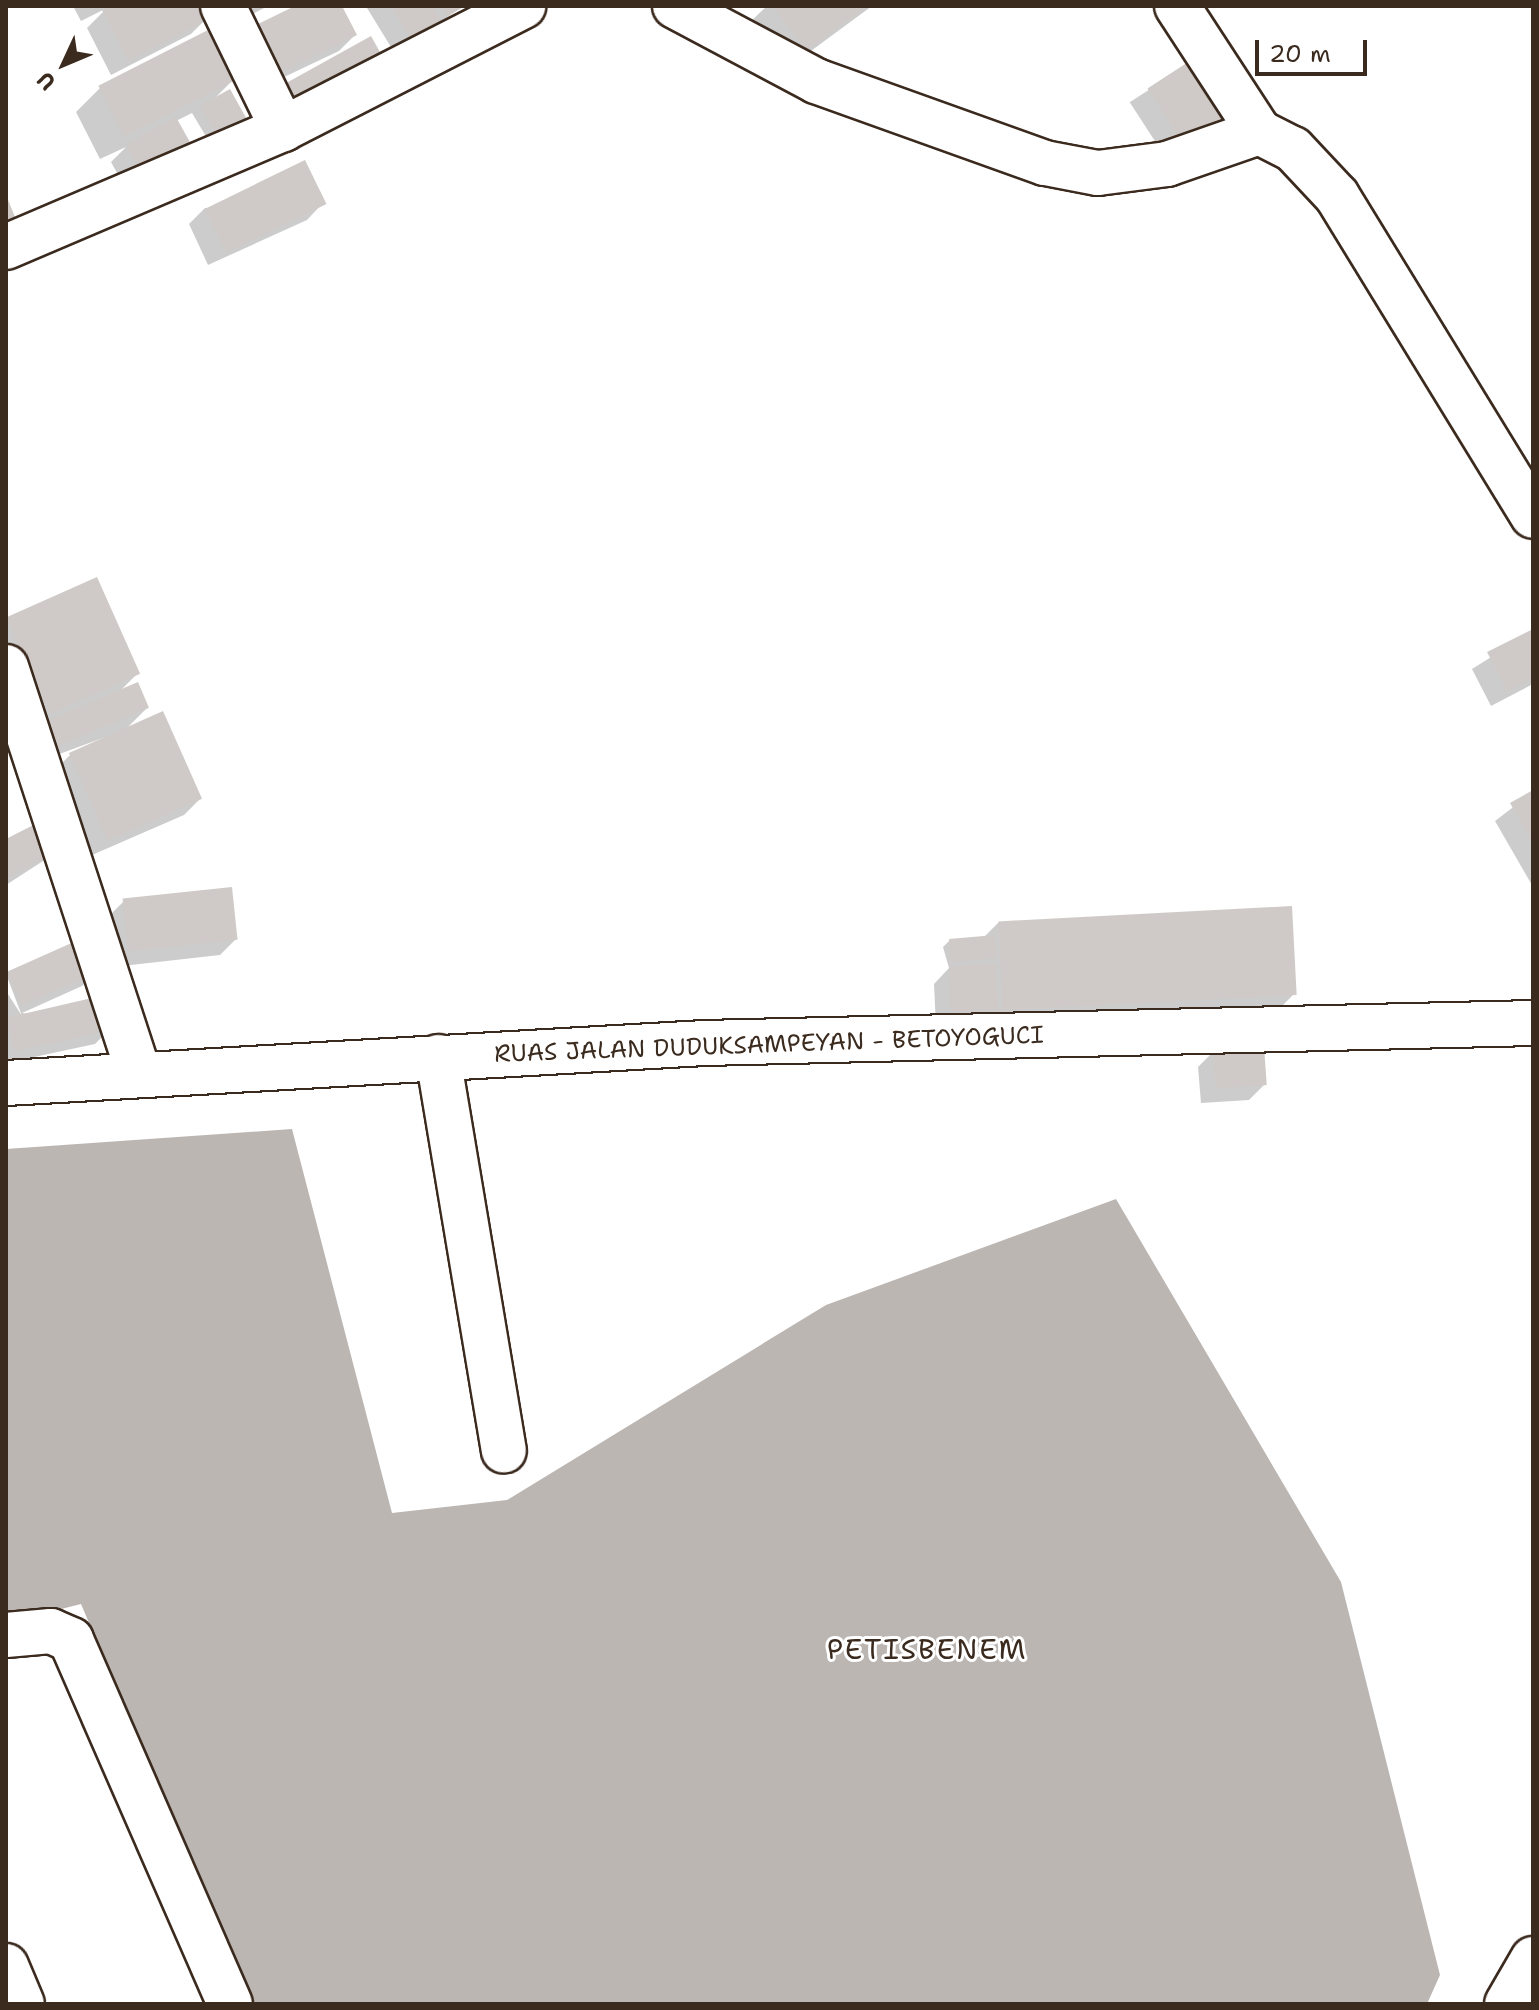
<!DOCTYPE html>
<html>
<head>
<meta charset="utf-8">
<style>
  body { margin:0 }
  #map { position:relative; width:1539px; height:2010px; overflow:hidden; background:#fff; font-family:"Shantell Sans",sans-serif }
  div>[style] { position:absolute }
  .water>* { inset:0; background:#bcb6b3 }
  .shadow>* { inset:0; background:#0003; transform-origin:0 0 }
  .building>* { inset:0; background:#cfcac7; transform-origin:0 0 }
  .roads { filter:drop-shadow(2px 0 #3b2a1e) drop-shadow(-2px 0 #3b2a1e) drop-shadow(0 2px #3b2a1e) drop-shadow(0 -2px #3b2a1e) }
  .minor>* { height:44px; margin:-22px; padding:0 22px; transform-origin:22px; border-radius:22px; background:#fff }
  .major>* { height:44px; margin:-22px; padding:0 22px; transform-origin:22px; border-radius:22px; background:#fff }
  span { translate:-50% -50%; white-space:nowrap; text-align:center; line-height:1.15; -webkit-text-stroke:6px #fff; paint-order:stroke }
  .street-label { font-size:24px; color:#3b2a1e }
  .quarter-label { font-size:28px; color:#3b2a1e; letter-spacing:2px }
  .frame { position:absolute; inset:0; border:8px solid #3b2a1e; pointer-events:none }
  .north { position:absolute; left:24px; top:24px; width:80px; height:80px; -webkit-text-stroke:6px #fff; paint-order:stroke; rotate:226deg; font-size:22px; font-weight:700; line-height:32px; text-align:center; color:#3b2a1e }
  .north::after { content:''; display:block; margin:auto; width:28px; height:36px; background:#3b2a1e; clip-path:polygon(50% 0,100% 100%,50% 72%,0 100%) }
  .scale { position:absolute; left:1255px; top:40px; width:112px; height:36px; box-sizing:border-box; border:4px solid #3b2a1e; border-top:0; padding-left:10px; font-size:24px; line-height:28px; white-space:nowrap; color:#3b2a1e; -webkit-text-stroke:6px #fff; paint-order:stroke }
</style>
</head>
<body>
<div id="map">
  <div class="water">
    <div style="clip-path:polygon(292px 1129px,392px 1513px,507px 1500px,826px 1305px,1116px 1199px,1341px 1582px,1440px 1975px,1427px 2004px,251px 2004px,81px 1604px,6px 1623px,6px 1149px)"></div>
  </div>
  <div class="shadow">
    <div style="clip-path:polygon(73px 6px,201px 6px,207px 18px,191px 34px,111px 75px,87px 28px,107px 8px,81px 21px)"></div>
    <div style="clip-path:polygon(219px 6px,268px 6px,230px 26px)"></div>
    <div style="clip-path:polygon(300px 6px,340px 6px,355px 35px,339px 51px,263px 87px)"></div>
    <div style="clip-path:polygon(464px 6px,394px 52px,367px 8px,369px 6px)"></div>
    <div style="clip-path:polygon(767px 6px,872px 6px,781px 73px,746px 26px)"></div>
    <div style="clip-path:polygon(207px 33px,232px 81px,214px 99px,229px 92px,213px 148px,192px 113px,176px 121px,129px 195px,111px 162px,126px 147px,100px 159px,76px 112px,100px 88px)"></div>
    <div style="left:1201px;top:56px;width:70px;height:85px;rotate:57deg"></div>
    <div style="clip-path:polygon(323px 203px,307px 220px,208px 265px,189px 224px,205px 208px)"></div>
    <div style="clip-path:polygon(96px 579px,138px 673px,118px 693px,147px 708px,125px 730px,200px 799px,184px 815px,92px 855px,55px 770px,71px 754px,122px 731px,43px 760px,34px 738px,51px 720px,28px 730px,6px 678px,6px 618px)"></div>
    <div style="clip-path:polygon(1533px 631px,1533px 684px,1491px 706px,1472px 669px)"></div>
    <div style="clip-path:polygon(1533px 792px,1533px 887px,1495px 821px)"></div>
    <div style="clip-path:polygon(6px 841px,60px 850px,6px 885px)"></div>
    <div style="clip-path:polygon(124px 901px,236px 939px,220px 955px,113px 967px,108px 917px)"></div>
    <div style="clip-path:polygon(999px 922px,1294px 994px,1270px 1018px,936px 1027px,934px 984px,949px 968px,943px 947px,950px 940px,983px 938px)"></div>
    <div style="clip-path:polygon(84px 939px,98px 970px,82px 986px,22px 1013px,111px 1028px,95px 1044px,6px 1063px,6px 991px,22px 1016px,6px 974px)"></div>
    <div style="clip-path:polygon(1214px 1051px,1265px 1084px,1249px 1100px,1201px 1103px,1198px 1067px)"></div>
  </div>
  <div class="building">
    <div style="clip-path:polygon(111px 6px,203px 6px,209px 19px,128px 61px,102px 10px)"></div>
    <div style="clip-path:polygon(295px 6px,342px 6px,357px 35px,280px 73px,256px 25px)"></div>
    <div style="clip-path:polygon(391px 6px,432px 6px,440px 20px,410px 38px)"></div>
    <div style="clip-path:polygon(442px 6px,465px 6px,447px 16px)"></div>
    <div style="clip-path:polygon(773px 6px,867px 6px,806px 51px)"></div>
    <div style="left:208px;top:30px;width:57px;height:123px;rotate:63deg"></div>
    <div style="left:371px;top:36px;width:35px;height:103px;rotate:61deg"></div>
    <div style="left:1202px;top:53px;width:74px;height:65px;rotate:57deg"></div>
    <div style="left:230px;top:89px;width:41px;height:34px;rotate:61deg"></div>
    <div style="left:176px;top:117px;width:41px;height:57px;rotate:61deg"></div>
    <div style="left:305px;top:160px;width:49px;height:111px;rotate:64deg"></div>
    <div style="clip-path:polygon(6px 195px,15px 217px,6px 221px)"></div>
    <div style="left:97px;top:577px;width:106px;height:99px;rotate:66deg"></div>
    <div style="clip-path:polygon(1533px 629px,1533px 678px,1507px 691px,1487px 652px)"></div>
    <div style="left:138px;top:682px;width:28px;height:98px;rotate:67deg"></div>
    <div style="left:163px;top:711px;width:96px;height:103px;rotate:66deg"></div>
    <div style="clip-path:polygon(1533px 790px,1533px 844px,1510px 803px)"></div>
    <div style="clip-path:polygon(47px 818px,62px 850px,6px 878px,6px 839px)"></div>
    <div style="left:232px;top:887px;width:53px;height:110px;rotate:84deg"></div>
    <div style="left:1292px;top:906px;width:89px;height:294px;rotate:87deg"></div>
    <div style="left:995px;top:935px;width:23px;height:46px;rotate:85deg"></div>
    <div style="left:85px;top:937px;width:37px;height:86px;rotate:66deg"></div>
    <div style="left:996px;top:964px;width:46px;height:47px;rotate:88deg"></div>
    <div style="left:105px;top:995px;width:35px;height:101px;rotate:77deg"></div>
    <div style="left:1264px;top:1046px;width:39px;height:51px;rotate:86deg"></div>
  </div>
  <div class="roads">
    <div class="minor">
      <div style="left:223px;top:6px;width:137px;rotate:64deg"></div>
      <div style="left:675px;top:6px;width:160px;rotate:28deg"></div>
      <div style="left:816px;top:81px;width:243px;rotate:19.7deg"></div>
      <div style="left:1045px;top:163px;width:54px;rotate:10.7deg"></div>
      <div style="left:1098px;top:173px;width:70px;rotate:-7.4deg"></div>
      <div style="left:1167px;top:164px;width:97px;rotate:-19.2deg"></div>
      <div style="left:1259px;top:132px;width:38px;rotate:27deg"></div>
      <div style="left:1293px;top:149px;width:64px;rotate:46.9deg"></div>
      <div style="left:1337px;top:196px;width:375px;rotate:58.5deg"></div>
      <div style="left:1177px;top:6px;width:150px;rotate:56.9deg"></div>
      <div style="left:6px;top:247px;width:301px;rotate:-23.1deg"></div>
      <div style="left:283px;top:129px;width:270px;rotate:-27.1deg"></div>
      <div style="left:6px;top:667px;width:428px;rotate:71.9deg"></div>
      <div style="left:438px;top:1057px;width:399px;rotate:80.5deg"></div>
      <div style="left:6px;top:1635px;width:45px;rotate:-5.1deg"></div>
      <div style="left:51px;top:1631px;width:22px;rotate:24deg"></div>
      <div style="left:71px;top:1640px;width:397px;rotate:66.4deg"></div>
      <div style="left:6px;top:1966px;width:41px;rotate:67.2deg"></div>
      <div style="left:1507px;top:2004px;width:52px;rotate:-60deg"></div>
    </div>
    <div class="major">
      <div style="left:6px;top:1083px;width:699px;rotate:-3.28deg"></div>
      <div style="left:704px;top:1043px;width:829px;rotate:-1.38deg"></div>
    </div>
  </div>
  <div class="street-label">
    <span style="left:769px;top:1045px;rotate:-2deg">RUAS JALAN DUDUKSAMPEYAN - BETOYOGUCI</span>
  </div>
  <div class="quarter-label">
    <span style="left:927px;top:1649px">PETISBENEM</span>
  </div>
  <div class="frame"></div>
  <div class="north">U</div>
  <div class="scale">20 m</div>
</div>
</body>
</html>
